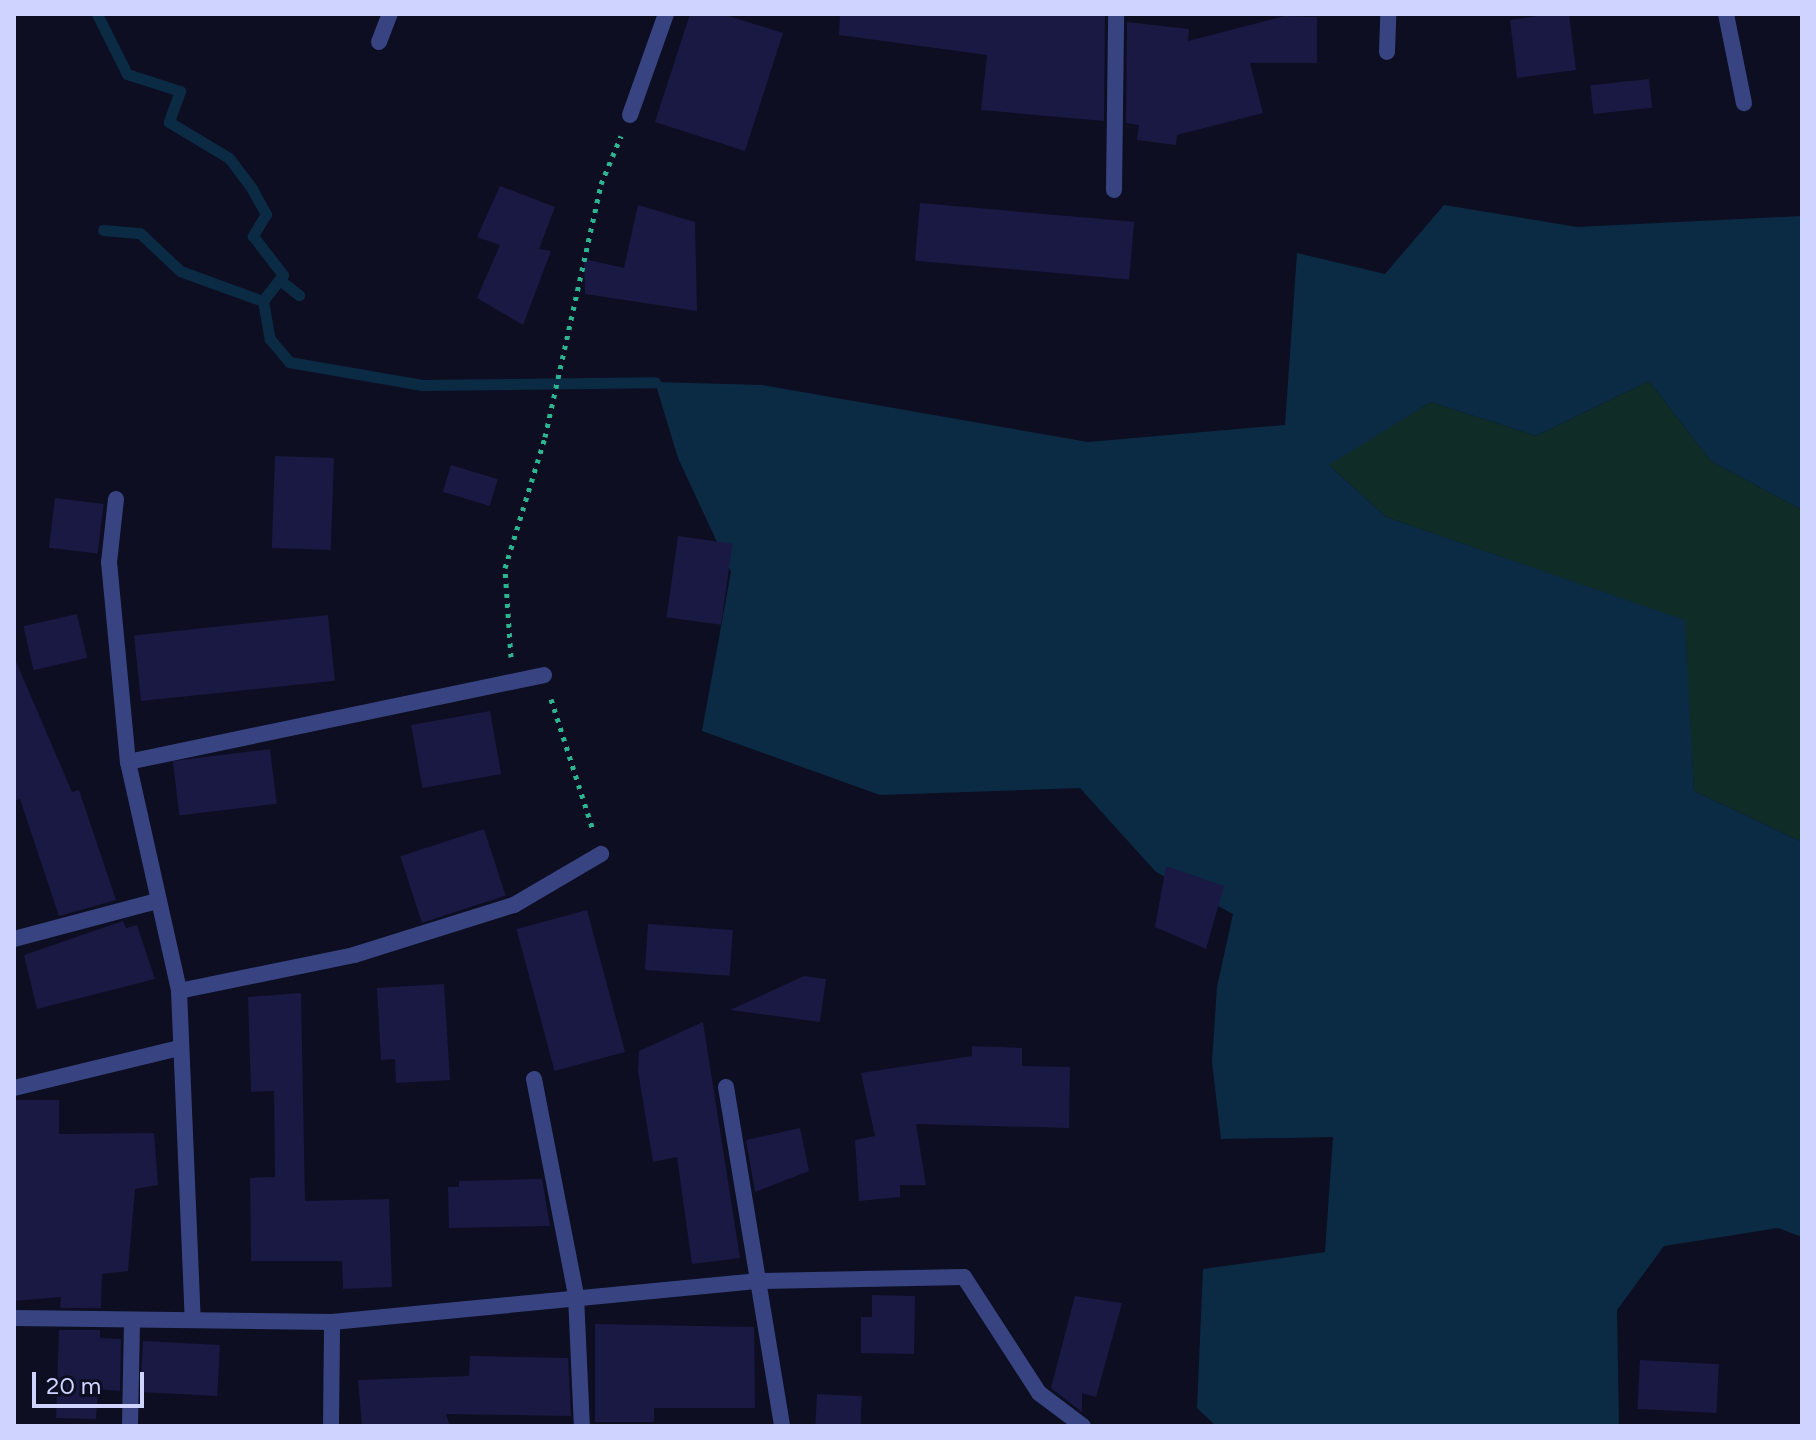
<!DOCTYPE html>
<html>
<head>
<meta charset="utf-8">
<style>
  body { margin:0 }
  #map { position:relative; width:1816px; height:1440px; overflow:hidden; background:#0d0e22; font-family:Figtree,sans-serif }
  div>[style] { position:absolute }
  .green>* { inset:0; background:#102c26 }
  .water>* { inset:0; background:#0b2b44 }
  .stream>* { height:11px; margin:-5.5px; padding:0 5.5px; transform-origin:5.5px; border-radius:5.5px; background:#0b2b44 }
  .building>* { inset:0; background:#191944; transform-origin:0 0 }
  .path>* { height:5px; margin-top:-2.5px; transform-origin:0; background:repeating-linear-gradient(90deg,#2db591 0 4px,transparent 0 10px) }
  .street>* { height:16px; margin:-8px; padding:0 8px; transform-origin:8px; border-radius:8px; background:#384482 }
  span { translate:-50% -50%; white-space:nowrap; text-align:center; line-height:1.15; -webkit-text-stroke:6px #0d0e22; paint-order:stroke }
  .frame { position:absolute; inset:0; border:16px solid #cfd3ff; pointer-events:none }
  .scale { position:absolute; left:32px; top:1372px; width:112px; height:36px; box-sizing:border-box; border:4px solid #cfd3ff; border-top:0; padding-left:10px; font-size:24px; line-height:28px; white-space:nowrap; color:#cfd3ff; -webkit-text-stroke:6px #0d0e22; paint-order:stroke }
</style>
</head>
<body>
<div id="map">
  <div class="green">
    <div style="clip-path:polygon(1649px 381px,1711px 461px,1802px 510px,1802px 842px,1694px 791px,1684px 620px,1386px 517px,1328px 464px,1431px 402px,1536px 436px)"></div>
  </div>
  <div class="water">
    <div style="clip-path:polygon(1444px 205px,1577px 227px,1802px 216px,1802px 510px,1711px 461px,1649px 381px,1536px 436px,1431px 402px,1329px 465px,1386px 517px,1685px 620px,1694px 791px,1802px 842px,1802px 1237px,1778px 1228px,1664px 1246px,1617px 1310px,1619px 1426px,1216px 1426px,1197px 1408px,1203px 1269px,1325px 1252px,1333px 1137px,1221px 1139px,1212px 1062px,1217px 987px,1233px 914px,1156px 872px,1080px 788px,880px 795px,702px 731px,731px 572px,678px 458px,655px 382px,762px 385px,1088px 442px,1285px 425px,1297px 253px,1385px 274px)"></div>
  </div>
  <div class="stream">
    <div style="left:97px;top:14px;width:67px;rotate:63.4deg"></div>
    <div style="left:127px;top:74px;width:56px;rotate:17.8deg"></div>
    <div style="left:180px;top:91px;width:33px;rotate:110deg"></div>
    <div style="left:169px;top:122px;width:70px;rotate:31deg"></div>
    <div style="left:229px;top:158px;width:39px;rotate:53deg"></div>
    <div style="left:252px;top:189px;width:29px;rotate:61deg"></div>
    <div style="left:266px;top:214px;width:26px;rotate:121deg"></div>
    <div style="left:253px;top:236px;width:49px;rotate:52.4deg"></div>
    <div style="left:283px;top:275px;width:33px;rotate:128deg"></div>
    <div style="left:103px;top:230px;width:37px;rotate:5deg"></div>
    <div style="left:140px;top:233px;width:55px;rotate:43.5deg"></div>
    <div style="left:180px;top:271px;width:88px;rotate:19.9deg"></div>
    <div style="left:263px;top:301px;width:39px;rotate:80deg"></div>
    <div style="left:270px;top:339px;width:30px;rotate:50deg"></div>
    <div style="left:289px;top:362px;width:135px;rotate:9.8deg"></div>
    <div style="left:422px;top:385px;width:233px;rotate:-0.7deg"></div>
    <div style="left:281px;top:281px;width:23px;rotate:38deg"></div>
  </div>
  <div class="building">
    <div style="clip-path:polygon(690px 14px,722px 14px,783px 33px,745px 151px,655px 122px)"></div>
    <div style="clip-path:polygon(840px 14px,1105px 14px,1104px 121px,981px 110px,987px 55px,839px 35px)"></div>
    <div style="clip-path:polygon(1552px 14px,1569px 14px,1576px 70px,1517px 78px,1510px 20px)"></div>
    <div style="clip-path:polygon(1285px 16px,1317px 17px,1317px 63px,1250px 63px,1263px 113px,1177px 135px,1176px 145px,1137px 140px,1139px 125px,1126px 123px,1127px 22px,1189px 29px,1188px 41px)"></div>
    <div style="left:1649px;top:79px;width:29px;height:59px;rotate:84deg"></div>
    <div style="clip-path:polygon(500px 186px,555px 207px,539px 249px,551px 251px,523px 325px,477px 298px,500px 245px,477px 237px)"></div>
    <div style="left:920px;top:203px;width:215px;height:58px;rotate:5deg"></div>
    <div style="clip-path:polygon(638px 205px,695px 222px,697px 311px,585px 294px,584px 259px,624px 268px)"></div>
    <div style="left:275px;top:456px;width:59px;height:92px;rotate:2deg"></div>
    <div style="left:451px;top:465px;width:49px;height:28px;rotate:17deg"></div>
    <div style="left:55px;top:498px;width:49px;height:50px;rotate:7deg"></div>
    <div style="left:678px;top:536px;width:55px;height:82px;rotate:8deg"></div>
    <div style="left:77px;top:614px;width:45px;height:55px;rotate:77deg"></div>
    <div style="left:328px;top:615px;width:66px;height:195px;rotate:84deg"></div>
    <div style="clip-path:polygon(14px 657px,72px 792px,79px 790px,116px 900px,59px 916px,20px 799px,14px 801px)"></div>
    <div style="left:490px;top:711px;width:64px;height:80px;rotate:80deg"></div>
    <div style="left:270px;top:749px;width:55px;height:98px;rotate:83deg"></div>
    <div style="left:484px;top:829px;width:70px;height:88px;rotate:72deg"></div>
    <div style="clip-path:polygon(1166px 866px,1224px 886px,1206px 949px,1155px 927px)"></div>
    <div style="left:587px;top:910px;width:147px;height:73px;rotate:75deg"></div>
    <div style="clip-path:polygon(123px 921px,126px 928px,137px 925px,155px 979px,37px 1009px,24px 955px)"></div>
    <div style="left:648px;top:924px;width:85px;height:46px;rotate:4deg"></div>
    <div style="clip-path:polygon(804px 976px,826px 979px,820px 1022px,730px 1010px)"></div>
    <div style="clip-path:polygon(444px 984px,450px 1080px,396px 1083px,395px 1059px,381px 1060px,377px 988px)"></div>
    <div style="clip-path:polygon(301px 993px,305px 1201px,389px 1199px,392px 1287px,343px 1289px,342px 1261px,251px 1261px,250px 1178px,275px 1177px,274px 1091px,251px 1092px,248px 997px)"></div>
    <div style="clip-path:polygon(703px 1022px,740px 1258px,692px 1264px,677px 1157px,653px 1162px,638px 1071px,639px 1051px)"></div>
    <div style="clip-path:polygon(972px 1046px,1022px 1048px,1022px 1066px,1070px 1067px,1069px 1128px,916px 1124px,926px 1185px,900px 1185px,900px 1197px,859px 1201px,855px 1140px,875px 1136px,861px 1073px,972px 1056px)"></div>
    <div style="clip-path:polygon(14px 1100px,59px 1100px,59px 1134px,154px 1133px,158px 1185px,135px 1189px,128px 1271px,102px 1274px,101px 1308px,60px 1308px,61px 1297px,14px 1301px)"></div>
    <div style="clip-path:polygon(800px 1128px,809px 1171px,755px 1192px,746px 1140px)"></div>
    <div style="clip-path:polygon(542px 1179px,550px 1226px,449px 1228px,448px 1187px,459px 1187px,459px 1181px)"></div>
    <div style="clip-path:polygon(872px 1295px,915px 1296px,914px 1354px,861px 1353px,861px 1317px,872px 1317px)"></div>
    <div style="clip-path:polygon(1075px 1296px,1122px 1303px,1096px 1397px,1082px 1393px,1082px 1412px,1051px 1388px)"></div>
    <div style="clip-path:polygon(595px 1324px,754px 1327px,755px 1408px,654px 1408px,654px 1422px,595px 1422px)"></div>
    <div style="clip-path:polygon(59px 1330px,100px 1330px,100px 1338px,121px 1339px,120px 1391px,98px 1389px,96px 1419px,56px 1418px)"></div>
    <div style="left:143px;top:1341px;width:77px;height:51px;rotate:3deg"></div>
    <div style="clip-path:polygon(470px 1356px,568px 1358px,571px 1416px,446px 1414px,450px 1426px,362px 1426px,358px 1380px,469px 1376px)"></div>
    <div style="left:1640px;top:1360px;width:79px;height:49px;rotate:3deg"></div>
    <div style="left:817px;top:1394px;width:45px;height:32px;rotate:3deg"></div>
  </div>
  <div class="path">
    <div style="left:511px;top:657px;width:89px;rotate:-93.9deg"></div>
    <div style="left:505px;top:568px;width:137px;rotate:-73deg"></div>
    <div style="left:545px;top:437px;width:259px;rotate:-77.5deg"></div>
    <div style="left:601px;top:184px;width:52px;rotate:-67.4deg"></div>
    <div style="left:551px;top:699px;width:138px;rotate:72.2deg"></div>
  </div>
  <div class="street">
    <div style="left:1726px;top:14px;width:91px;rotate:78.6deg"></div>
    <div style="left:379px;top:42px;width:30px;rotate:-69deg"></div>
    <div style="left:1387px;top:52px;width:38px;rotate:-88deg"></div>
    <div style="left:630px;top:115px;width:107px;rotate:-70.4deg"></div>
    <div style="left:1114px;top:190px;width:176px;rotate:-89.3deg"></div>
    <div style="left:116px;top:499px;width:63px;rotate:96.3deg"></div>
    <div style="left:109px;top:562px;width:201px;rotate:84.6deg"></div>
    <div style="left:128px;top:762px;width:235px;rotate:77.4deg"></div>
    <div style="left:179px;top:991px;width:328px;rotate:87.6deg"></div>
    <div style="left:128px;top:762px;width:425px;rotate:-11.8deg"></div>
    <div style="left:14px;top:939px;width:148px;rotate:-14.9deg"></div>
    <div style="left:179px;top:991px;width:179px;rotate:-11.6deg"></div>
    <div style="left:354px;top:955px;width:168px;rotate:-17.4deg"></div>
    <div style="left:514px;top:905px;width:101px;rotate:-30.4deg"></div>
    <div style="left:534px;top:1079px;width:221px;rotate:79deg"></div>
    <div style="left:576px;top:1296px;width:130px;rotate:87.4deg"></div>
    <div style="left:726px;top:1087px;width:344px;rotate:80.6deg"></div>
    <div style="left:14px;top:1088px;width:170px;rotate:-13.6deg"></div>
    <div style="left:14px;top:1318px;width:318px;rotate:0.7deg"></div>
    <div style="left:332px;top:1322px;width:429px;rotate:-5.5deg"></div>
    <div style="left:759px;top:1281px;width:205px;rotate:-1.1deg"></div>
    <div style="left:964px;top:1277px;width:138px;rotate:57.1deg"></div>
    <div style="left:1039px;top:1393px;width:55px;rotate:36.9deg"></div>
    <div style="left:130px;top:1426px;width:103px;rotate:-88.9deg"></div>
    <div style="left:331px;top:1426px;width:104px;rotate:-89.4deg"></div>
  </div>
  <div class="frame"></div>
  <div class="scale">20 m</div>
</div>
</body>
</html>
